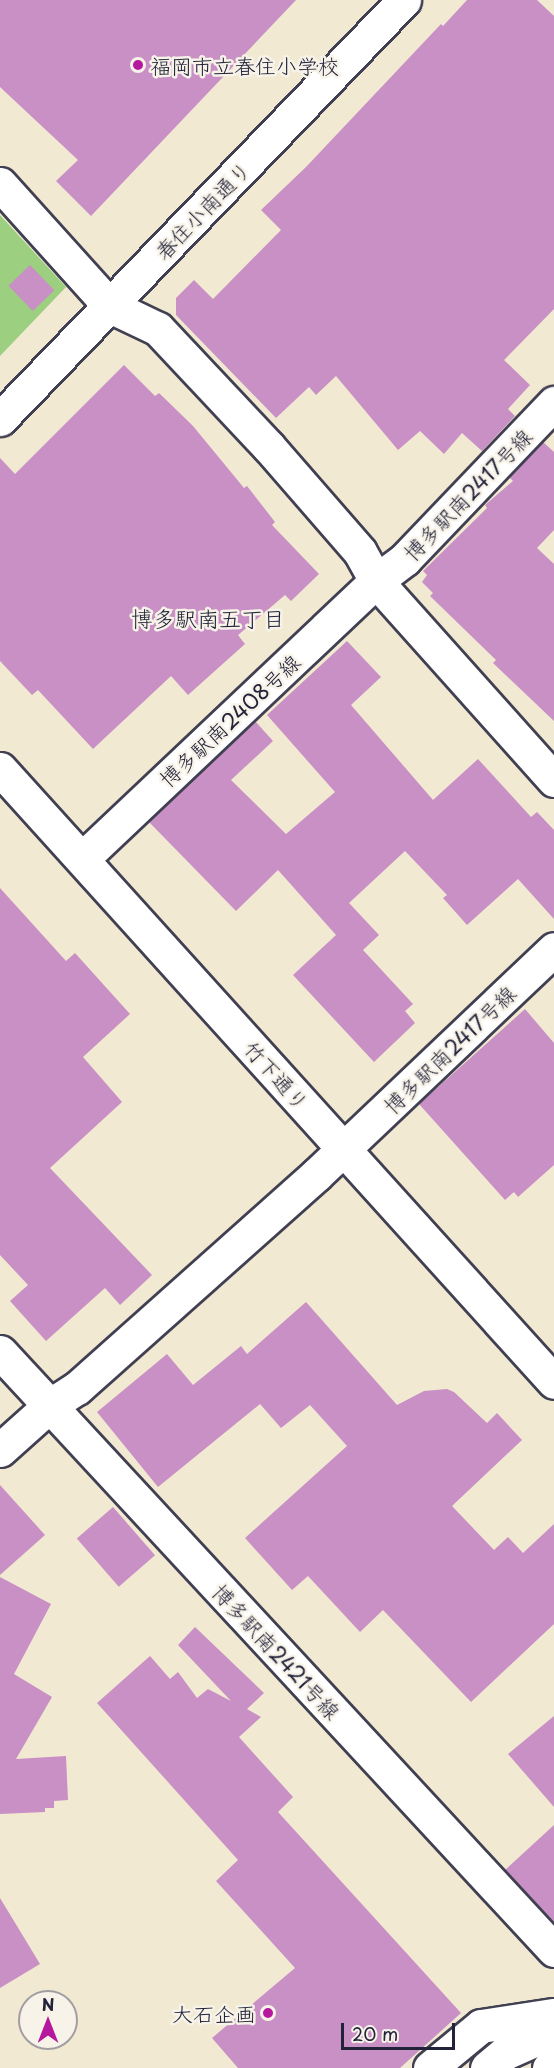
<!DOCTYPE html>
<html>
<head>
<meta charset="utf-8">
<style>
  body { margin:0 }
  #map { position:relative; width:554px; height:2068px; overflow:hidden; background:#f2e9d2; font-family:"Playpen Sans","Klee One",sans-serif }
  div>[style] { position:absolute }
  .green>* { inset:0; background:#9ccf7f }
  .building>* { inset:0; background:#c890c5; transform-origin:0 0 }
  .roads { filter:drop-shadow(2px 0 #414052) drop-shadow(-2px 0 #414052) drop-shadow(0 2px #414052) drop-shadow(0 -2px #414052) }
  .street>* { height:33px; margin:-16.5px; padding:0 16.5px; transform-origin:16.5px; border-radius:16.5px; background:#fff }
  .secondary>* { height:33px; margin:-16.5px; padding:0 16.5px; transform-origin:16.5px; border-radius:16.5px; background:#fff }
  .dots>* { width:16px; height:16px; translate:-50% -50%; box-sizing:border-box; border:3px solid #f7f3e8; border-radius:50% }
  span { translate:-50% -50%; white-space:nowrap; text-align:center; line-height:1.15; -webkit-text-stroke:5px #f7f3e8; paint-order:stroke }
  .poi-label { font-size:21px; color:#22223b }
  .left { translate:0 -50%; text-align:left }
  .right { translate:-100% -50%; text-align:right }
  .street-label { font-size:21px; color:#22223b }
  .neighbourhood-label { font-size:22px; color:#22223b }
  .north { position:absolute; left:18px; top:1990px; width:60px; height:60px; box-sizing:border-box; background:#f7f3e8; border:2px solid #a29fa3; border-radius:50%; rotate:0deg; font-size:16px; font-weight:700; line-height:24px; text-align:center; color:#22223b }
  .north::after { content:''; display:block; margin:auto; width:21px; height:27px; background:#b5179e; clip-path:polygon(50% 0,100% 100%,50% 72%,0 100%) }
  .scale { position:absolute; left:341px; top:2023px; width:114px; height:27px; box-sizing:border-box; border:3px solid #22223b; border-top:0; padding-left:8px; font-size:18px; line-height:21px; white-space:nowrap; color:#22223b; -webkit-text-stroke:4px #f7f3e8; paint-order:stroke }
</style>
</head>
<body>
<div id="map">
  <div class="green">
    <div style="clip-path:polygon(0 215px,66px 287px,0 356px)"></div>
  </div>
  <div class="building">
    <div style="clip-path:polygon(0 0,296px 0,91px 216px,56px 181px,78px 160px,0 87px)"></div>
    <div style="clip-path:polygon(467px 0,537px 0,554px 16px,554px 309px,504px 360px,530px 385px,508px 409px,515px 416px,482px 451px,462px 433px,444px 454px,420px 431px,398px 450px,336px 376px,316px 395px,309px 387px,276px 418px,176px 315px,176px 298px,194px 280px,213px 299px,281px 230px,261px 210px,306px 167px,441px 24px,443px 26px)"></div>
    <div style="left:30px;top:265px;width:35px;height:30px;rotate:46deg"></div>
    <div style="clip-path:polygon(124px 365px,155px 396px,159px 393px,193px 426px,244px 488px,247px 486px,275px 522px,272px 525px,319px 574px,291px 601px,285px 595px,238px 635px,245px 644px,188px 695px,171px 676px,93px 749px,38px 690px,32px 695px,0 661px,0 458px,15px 474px)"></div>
    <div style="clip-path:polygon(543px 442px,554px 452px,554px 530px,537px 548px,554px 564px,554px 721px,493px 663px,496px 660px,430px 596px,433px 593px,422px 582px,427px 575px,423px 571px,487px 508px,485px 505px,513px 481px,509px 477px)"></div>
    <div style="clip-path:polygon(347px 641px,381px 677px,351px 705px,433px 800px,478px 759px,531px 817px,537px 812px,554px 830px,554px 919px,518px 879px,467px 925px,443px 898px,447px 895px,405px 851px,349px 903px,379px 935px,363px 950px,413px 1004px,405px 1011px,415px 1023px,374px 1062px,293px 975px,336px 935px,278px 870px,236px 911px,149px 822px,255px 721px,273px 741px,231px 780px,286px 834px,335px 792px,267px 715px)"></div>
    <div style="clip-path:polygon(0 888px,66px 961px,75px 953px,130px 1014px,83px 1057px,122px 1102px,50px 1168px,152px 1275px,120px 1305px,105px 1288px,46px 1341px,10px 1301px,28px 1285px,0 1255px)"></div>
    <div style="clip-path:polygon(525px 1009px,554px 1043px,554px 1165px,518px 1197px,514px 1192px,505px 1200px,419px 1104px)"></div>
    <div style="clip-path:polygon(306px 1302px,397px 1405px,424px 1391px,447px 1389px,454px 1392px,487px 1423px,497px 1413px,522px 1440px,452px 1506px,494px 1550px,508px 1537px,523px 1553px,554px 1524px,554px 1624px,471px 1702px,383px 1610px,360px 1632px,308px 1576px,292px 1590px,245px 1538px,347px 1446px,310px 1405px,281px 1428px,260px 1404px,158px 1487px,97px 1412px,167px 1354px,193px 1385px,241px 1346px,247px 1354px)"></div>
    <div style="clip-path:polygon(0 1485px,45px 1535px,0 1575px)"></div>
    <div style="left:113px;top:1507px;width:64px;height:48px;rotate:49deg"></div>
    <div style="clip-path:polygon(0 1577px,51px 1604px,14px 1674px,52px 1697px,16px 1759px,66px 1756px,68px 1800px,54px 1801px,54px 1808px,45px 1808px,45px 1812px,0 1814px)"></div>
    <div style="clip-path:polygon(195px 1627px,264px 1693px,247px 1709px,261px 1717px,239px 1737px,293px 1797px,278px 1812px,461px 2013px,400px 2068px,238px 2068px,212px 2038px,295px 1968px,216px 1881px,238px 1860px,97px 1703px,150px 1656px,170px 1679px,178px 1672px,197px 1698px,208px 1689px,231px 1701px,178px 1645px)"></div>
    <div style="clip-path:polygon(554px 1716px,554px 1807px,508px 1754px)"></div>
    <div style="clip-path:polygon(554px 1825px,554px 1922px,505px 1870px)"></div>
    <div style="clip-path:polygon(0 1898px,40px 1964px,0 1988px)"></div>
  </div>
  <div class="roads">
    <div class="street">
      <div style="left:0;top:184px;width:164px;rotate:48deg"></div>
      <div style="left:110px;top:306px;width:53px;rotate:25.6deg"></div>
      <div style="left:158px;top:329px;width:161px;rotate:46.8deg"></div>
      <div style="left:268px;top:446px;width:140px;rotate:49deg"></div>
      <div style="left:360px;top:552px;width:33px;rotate:61deg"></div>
      <div style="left:376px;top:581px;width:267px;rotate:48.2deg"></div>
      <div style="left:82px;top:859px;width:405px;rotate:-43.4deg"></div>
      <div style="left:376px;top:581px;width:36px;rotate:-37deg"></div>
      <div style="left:405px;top:559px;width:216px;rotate:-46.3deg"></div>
      <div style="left:0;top:1352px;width:815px;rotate:47.19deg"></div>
      <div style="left:0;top:1450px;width:66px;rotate:-41.9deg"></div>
      <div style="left:49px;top:1406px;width:33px;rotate:-33deg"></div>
      <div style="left:77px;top:1388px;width:320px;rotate:-41.7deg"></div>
      <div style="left:316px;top:1175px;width:328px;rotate:-43.5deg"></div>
      <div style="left:430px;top:2068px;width:66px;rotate:-39.5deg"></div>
      <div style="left:481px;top:2026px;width:74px;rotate:-8.6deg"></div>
    </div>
    <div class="secondary">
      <div style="left:0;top:419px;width:582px;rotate:-46.04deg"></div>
      <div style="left:0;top:769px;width:826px;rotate:47.89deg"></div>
      <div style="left:487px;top:2068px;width:23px;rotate:-40deg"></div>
      <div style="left:505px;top:2053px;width:54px;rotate:-24.2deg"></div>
      <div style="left:549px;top:2068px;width:8px;rotate:-50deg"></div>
    </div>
  </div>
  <div class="dots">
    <div style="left:138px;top:65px;background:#b5179e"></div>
    <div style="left:268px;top:2013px;background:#b5179e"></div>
  </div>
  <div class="poi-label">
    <span class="left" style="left:150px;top:65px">福岡市立春住小学校</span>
    <span class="right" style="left:256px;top:2013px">大石企画</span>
  </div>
  <div class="street-label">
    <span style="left:202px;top:210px;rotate:-46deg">春住小南通り</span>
    <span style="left:467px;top:494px;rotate:-46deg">博多駅南2417号線</span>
    <span style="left:229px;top:720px;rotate:-43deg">博多駅南2408号線</span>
    <span style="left:449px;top:1049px;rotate:-44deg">博多駅南2417号線</span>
    <span style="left:277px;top:1075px;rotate:48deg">竹下通り</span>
    <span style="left:277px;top:1651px;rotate:47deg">博多駅南2421号線</span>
  </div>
  <div class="neighbourhood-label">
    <span style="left:208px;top:618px">博多駅南五丁目</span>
  </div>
  <div class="north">N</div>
  <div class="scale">20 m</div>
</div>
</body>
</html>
